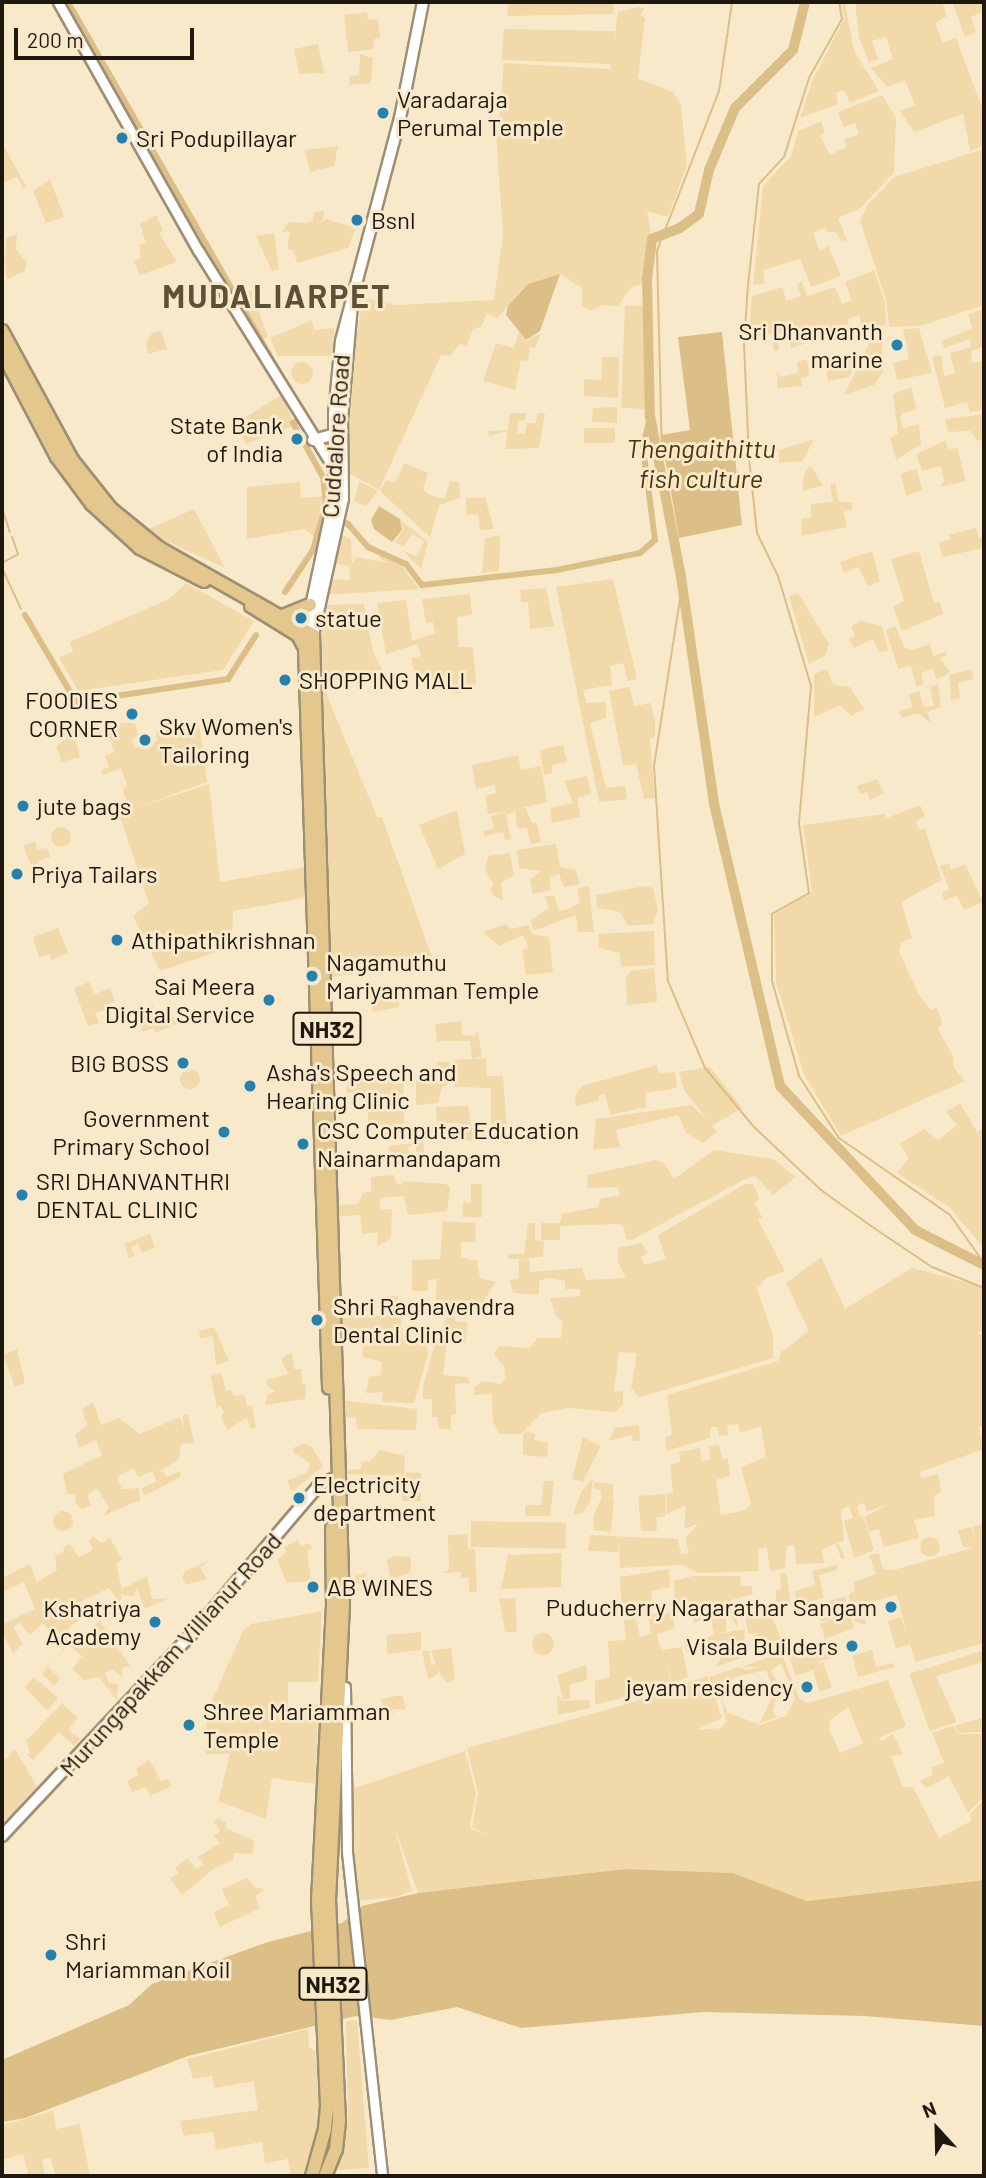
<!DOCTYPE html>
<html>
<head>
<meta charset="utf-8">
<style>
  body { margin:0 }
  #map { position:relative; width:986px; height:2178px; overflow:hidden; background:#f9e9cb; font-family:Barlow,sans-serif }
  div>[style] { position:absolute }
  .green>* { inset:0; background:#f1d9aa; transform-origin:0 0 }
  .round { border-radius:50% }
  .water>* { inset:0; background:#dcbf86 }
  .stream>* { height:2px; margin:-1px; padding:0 1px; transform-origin:1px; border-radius:1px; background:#dcbf86 }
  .canal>* { height:6px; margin:-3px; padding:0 3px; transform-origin:3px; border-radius:3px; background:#dcbf86 }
  .river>* { height:10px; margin:-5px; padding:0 5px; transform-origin:5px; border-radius:5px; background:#dcbf86 }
  .roads { filter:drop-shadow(2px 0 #9d8f73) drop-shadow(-2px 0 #9d8f73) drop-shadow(0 2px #9d8f73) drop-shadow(0 -2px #9d8f73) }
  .tertiary>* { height:9px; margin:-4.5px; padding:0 4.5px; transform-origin:4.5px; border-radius:4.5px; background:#fff }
  .secondary>* { height:10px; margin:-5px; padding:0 5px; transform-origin:5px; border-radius:5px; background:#fff }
  .trunk>* { height:12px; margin:-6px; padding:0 6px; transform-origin:6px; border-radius:6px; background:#e4c78c }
  .dots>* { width:19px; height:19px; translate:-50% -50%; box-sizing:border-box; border:4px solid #f9e9cb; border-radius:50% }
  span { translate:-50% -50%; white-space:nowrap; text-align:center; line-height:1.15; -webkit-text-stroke:6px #f9e9cb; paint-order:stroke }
  .shield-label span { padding:2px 5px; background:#f9e9cb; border:2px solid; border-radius:5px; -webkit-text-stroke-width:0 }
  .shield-label { font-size:23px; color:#1e180e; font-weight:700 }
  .poi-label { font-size:24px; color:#1e180e }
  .left { translate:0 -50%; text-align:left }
  .right { translate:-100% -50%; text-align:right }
  .street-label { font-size:24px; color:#1e180e }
  .water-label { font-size:26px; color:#493505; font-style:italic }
  .district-label { font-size:32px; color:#5f5138; font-weight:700; letter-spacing:2px }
  .frame { position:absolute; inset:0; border:4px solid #1e180e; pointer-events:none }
  .north { position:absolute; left:902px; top:2094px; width:70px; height:70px; -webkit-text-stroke:5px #f9e9cb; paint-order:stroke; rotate:338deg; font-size:19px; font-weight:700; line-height:28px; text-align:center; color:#1e180e }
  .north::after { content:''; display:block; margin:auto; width:24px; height:32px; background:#1e180e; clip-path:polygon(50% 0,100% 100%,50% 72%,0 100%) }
  .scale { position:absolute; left:14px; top:28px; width:180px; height:32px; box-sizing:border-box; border:4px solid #1e180e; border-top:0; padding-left:9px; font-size:21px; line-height:24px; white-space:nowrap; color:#1e180e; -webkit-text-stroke:5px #f9e9cb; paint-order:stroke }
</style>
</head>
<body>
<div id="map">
  <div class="green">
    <div style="clip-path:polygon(509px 2px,613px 2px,614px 14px,507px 16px)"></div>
    <div style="clip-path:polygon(841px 2px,845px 2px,854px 51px,879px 91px,850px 103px,844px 90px,836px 93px,838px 104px,800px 118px,812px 81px,844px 19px)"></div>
    <div style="clip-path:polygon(855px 2px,942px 2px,947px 16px,935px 23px,943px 43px,956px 38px,984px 113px,984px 146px,970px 151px,963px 114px,914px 132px,900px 111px,915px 105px,905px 80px,887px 87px,871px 68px,893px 59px,886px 37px,872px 41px,878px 59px,869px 62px,859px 38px)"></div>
    <div style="clip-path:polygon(952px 2px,984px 2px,984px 17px,982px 12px,971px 17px,976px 32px,965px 37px)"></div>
    <div style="clip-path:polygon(638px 7px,645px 8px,640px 15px,645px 18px,638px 78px,673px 92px,681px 104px,687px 165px,668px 217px,647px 211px,652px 239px,643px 284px,631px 287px,618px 306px,603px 305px,591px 311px,582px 306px,582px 288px,560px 274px,528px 284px,497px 318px,487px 313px,481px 327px,473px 329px,467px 346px,460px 344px,450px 356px,441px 355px,379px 490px,349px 473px,348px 385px,363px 298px,396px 305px,494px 300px,503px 235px,495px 120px,499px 120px,504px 63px,611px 69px,611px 64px,501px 60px,504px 29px,614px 31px,614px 40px,618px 12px)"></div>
    <div style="clip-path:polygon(367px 12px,368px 20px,378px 19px,380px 37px,373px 40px,374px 49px,348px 52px,344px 15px)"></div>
    <div style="clip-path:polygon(318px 44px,324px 73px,299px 74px,294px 49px)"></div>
    <div style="clip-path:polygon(360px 54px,373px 58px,371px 83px,349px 85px,349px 76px,359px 75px)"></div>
    <div style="clip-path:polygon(882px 95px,896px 118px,894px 173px,859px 209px,838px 218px,847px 240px,841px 241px,835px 231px,829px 233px,825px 228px,813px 233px,820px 251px,828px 246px,841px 276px,811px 287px,800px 259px,763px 270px,765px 283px,753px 285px,763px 186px,792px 155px,798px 131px,821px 121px,825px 133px,820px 136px,830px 155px,846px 147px,844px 140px,859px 134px,855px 123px,844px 127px,838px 112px)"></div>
    <div style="clip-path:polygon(2px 143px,26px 186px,23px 188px,17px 177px,2px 183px)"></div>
    <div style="clip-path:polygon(338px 146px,334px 166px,310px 172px,305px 150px)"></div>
    <div style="clip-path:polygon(984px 149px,984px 305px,920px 326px,889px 327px,886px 300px,860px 221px,868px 204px,894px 177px)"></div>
    <div style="clip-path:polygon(50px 179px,64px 217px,46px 223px,33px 191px)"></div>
    <div style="clip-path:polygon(324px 211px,323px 220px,311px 229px,326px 219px,356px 228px,348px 248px,297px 263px,293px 250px,287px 249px,290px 231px,282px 232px,289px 222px,307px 223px,313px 220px,314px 212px)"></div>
    <div style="clip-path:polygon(156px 215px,163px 230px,159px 233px,177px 262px,140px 275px,134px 261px,141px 258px,139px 245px,146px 243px,140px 224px)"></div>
    <div style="clip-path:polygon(274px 233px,279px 269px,272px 271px,256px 236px)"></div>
    <div style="clip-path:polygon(17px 234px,16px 249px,27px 263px,25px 271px,7px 279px,2px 242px,6px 261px,6px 238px)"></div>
    <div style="clip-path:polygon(874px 270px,885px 302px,886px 325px,863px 330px,859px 315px,848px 319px,849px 324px,826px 328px,827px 332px,813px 336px,813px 341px,791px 348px,789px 332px,778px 334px,779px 350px,774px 351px,771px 334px,748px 339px,752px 296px,783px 287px,786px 301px,801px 296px,797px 284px,802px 282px,807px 296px,835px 287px,842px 304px,851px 300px,845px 282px)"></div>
    <div style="clip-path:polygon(251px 290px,268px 337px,263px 339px,241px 299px)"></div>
    <div style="clip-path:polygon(644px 305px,646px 409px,621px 408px,625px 306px)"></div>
    <div style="clip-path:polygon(984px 309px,984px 346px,971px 351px,972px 363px,984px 361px,984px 409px,970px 413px,967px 402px,945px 408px,932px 357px,941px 355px,944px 376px,955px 373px,950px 353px,971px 347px,970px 339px,944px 348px,942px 341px,972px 328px,968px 314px)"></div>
    <div style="clip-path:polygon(312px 320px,314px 330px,334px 328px,333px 356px,278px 356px,270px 338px)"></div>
    <div style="clip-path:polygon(919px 328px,932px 373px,897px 380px,893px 363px,909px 359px,903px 329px)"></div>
    <div style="clip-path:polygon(161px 330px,167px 349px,148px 354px,146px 343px,152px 333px)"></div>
    <div style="clip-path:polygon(519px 332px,526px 341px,541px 333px,535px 348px,530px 347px,528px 361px,521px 360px,515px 390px,483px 381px,496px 343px,514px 348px)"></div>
    <div style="clip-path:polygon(873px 336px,882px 343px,883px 372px,874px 385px,844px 395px)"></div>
    <div style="clip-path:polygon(860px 356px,849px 377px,828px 381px,826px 367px,833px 366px,835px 359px)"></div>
    <div style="clip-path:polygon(602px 357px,619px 357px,618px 398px,584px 396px,584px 379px,601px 380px)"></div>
    <div style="clip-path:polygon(807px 359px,809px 375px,801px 378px,802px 386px,777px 388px,777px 373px,780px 377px,798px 373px,797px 362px)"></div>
    <div class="round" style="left:291px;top:362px;width:22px;height:22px"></div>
    <div style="clip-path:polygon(912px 387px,916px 410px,902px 413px,900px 418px,903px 428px,919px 424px,921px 444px,896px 460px,890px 438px,898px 434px,893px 394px)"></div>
    <div style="clip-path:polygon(281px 395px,295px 425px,246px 444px,235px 424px)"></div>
    <div style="clip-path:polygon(617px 407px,617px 423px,592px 422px,593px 408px)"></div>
    <div style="clip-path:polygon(510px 413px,526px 413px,525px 420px,518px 421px,517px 433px,525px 434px,527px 423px,536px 423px,537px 413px,545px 413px,539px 448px,506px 449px,507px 431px,489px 436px,488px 431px,508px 430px)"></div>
    <div style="clip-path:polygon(984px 414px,984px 439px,978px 441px,970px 431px,948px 432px,945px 419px)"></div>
    <div style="left:584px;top:428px;width:31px;height:15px"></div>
    <div style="clip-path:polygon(814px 439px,803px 461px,779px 463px,779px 450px)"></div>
    <div style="clip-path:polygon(946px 440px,948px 449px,957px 448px,966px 481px,939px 487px,944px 481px,941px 466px,922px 471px,916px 454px)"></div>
    <div style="clip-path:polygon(404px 463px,428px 473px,423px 489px,428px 494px,444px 499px,450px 481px,459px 482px,460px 498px,439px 505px,430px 537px,380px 491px,386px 480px,395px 483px)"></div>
    <div style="clip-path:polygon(810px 465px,823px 485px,802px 491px,804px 475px)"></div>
    <div style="clip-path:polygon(917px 469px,922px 490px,906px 496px,901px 474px)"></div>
    <div style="clip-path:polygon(359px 481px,378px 491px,366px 506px,354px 501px)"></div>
    <div style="clip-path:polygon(300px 482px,301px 498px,323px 496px,326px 504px,316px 538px,304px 529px,247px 539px,247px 487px)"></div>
    <div style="clip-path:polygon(835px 483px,839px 501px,852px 503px,853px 509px,844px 512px,847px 527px,801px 536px,802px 518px,811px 518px,811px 504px,833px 502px,830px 484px)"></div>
    <div style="clip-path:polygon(485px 497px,494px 529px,480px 530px,478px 514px,467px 515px,466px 498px)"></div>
    <div style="clip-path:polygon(194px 509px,225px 568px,144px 531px)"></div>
    <div style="clip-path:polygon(401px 520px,428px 542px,421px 569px,402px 550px,416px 556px,424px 542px,413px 534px,403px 547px,395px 542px,403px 530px)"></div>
    <div style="clip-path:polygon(976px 528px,979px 538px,984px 537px,984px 548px,942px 557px,939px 543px,950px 539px,949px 535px)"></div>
    <div style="clip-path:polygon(338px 533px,351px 539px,352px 567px,331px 563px)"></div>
    <div style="clip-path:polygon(500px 535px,499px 571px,482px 573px,485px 538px)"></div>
    <div style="clip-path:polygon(872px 551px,880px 582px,868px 586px,858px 567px,844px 573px,840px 562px)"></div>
    <div style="clip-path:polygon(919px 551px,934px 603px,940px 602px,943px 614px,902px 631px,893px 607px,904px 601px,891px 559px)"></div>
    <div style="clip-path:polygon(379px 553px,399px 562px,419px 589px,323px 595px,327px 579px,350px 580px,349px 567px,357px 557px,389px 563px,379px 558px)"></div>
    <div style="clip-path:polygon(613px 579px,637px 679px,628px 681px,623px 663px,610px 666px,612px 685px,583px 690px,586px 703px,606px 702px,606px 718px,590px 723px,606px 788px,625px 786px,627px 799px,599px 802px,556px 587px)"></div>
    <div style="clip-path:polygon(186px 583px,254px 621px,223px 670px,78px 691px,59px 657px,73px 652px,70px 642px,169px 599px)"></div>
    <div style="clip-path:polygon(546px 588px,554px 626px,530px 629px,528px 602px,521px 602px,520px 590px)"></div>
    <div style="clip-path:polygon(798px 593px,829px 644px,826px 655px,809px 664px,789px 596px)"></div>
    <div style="clip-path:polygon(470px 594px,472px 615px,457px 617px,459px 647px,473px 647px,476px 682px,471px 690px,455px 694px,452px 685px,433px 690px,431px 678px,416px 678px,411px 658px,421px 656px,417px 644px,386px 654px,377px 603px,406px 600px,412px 641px,435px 633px,433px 622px,426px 623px,422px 599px)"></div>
    <div style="clip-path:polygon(364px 604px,373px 652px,385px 675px,317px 681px,315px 643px,321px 605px)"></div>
    <div style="clip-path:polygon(861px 621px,882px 626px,888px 651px,879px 652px,873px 639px,854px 648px,849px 639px,855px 635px,851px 626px)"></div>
    <div style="clip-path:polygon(895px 626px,905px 648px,913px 650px,930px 644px,933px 656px,946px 652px,947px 655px,940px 658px,950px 672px,937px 680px,933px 669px,921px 673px,924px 684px,916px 686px,911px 665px,898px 669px,886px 630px)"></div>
    <div style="clip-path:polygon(827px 669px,833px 685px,850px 687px,864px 709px,851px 716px,840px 705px,814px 717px,814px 674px)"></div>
    <div style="clip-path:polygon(971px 669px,974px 679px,958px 683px,960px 698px,951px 700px,949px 675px)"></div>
    <div style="clip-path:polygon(322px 683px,377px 817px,382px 817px,433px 960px,328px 978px,317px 684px)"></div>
    <div style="clip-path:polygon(938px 684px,941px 707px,927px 712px,932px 724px,918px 713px,902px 718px,899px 712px,912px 707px,909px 695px,919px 691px,924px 707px,934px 706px,930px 687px)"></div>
    <div style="clip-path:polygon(630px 687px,634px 706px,651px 703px,655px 722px,655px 737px,650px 739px,655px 798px,644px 799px,636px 764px,623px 766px,609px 691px)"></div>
    <div style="clip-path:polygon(134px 721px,138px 736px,132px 739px,134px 748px,157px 741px,156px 732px,199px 724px,207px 782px,133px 809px,209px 784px,220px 882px,305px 867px,309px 897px,233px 911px,232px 947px,160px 971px,133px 916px,149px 903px,119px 814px,130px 810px,123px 790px,127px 785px,121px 768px,103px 775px,101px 770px,109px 767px,105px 756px,114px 752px,107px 726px)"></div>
    <div style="clip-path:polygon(74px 733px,80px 757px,62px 762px,56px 746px)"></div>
    <div style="clip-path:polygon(563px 745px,567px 762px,552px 765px,552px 773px,544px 775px,540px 750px)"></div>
    <div style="clip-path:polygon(518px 755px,521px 770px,541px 766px,547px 802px,517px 809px,526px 808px,532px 823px,537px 823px,541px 842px,531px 844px,527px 828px,517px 828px,515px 811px,506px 815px,511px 839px,505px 840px,503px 832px,484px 836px,483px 831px,494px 829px,491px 816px,508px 811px,488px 814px,485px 796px,496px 793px,495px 785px,476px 789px,472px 765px)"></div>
    <div style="clip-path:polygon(587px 776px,591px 794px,577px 798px,580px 817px,552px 823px,550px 808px,573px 803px,564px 781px)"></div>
    <div style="clip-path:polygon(877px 779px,884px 793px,870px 800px,867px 792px,860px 794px,857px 786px)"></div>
    <div style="clip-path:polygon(920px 805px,925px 816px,916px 821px,918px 829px,925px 829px,942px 880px,901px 902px,912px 938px,901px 942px,899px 951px,918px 993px,931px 1010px,937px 1008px,942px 1022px,938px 1029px,953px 1056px,954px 1068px,965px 1081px,841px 1136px,804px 1075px,776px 982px,774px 915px,812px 892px,803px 825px,885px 814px,887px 818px)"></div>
    <div style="clip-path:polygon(457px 810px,465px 854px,438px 869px,419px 825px)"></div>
    <div class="round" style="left:51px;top:827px;width:20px;height:20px"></div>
    <div style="clip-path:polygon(35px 841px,38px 850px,47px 847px,50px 857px,38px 861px,43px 875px,36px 877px,23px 846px)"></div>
    <div style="clip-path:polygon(556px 844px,560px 867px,576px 870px,580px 884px,564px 887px,559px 874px,549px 877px,551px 890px,533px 894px,530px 880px,541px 871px,519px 868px,517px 850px)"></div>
    <div style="clip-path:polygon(510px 853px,514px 875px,501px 883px,503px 900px,495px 897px,490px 889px,494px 885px,485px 870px,488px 856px)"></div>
    <div style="clip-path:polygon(949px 863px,951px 870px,965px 864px,983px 902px,964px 910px,957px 896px,944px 900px,942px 893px,949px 889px,940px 866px)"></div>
    <div style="clip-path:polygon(589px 886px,594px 932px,578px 932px,576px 915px,533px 931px,531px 920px,549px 908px,545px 897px,554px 895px,559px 911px,569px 909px,580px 902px,577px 889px)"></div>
    <div style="clip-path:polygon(645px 886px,653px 888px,658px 910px,653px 924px,628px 926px,620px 912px,597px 908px,596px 895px)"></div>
    <div style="clip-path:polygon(506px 924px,510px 929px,529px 925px,532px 934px,549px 937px,553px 972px,526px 975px,522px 950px,529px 948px,523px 935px,499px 946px,483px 932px)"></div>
    <div style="clip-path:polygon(58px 928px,68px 953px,52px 960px,49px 954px,39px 958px,33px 937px)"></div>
    <div style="clip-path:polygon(654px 931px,655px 965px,621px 967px,620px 953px,599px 948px,598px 934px)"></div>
    <div style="clip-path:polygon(654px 968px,657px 1002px,627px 1005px,626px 978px,631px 971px)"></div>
    <div style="clip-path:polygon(89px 982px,95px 994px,110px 988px,115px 1001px,109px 1003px,111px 1008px,95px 1013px,99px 1023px,88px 1026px,74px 988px)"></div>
    <div style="clip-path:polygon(400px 990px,399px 1007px,373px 1012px,371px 994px)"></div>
    <div style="clip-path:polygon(152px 1004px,157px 1021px,173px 1015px,177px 1024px,155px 1033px,153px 1028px,143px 1032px,135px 1011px)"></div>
    <div style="clip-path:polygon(461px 1021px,462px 1035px,474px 1036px,478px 1030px,482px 1056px,474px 1059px,486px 1058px,487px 1076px,503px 1076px,508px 1143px,502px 1143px,502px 1126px,491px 1125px,491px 1088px,455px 1087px,455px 1060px,472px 1059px,470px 1041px,437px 1041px,435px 1024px)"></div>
    <div style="clip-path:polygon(437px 1062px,449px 1062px,447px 1085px,442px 1087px,438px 1103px,416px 1105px,416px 1080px,437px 1081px)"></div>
    <div style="clip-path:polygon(657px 1065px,659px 1073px,675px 1072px,677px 1088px,645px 1093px,646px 1107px,610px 1115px,605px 1094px,599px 1095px,599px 1101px,576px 1106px,575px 1095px,582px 1086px)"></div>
    <div style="clip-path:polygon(710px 1067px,742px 1108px,712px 1126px,717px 1132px,703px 1143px,686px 1133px,678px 1115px,616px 1130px,620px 1147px,593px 1150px,596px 1119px,692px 1105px,708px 1121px,684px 1090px,679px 1072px)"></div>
    <div class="round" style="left:180px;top:1069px;width:20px;height:20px"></div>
    <div style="clip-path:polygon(371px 1072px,381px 1072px,386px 1079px,403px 1079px,404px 1107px,396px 1107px,403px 1108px,405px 1128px,384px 1132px,368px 1126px,368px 1108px,378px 1108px,378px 1090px,346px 1093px,348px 1080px,371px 1082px)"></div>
    <div style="clip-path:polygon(960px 1103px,977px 1132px,984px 1128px,984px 1248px,949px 1207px,897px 1173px,909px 1158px,900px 1144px,924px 1129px,938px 1140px,957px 1125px,946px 1112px)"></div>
    <div style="clip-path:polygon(468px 1106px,474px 1141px,462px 1140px,460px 1123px,437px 1123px,436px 1107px)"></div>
    <div style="clip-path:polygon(423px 1142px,425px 1153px,417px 1153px,415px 1146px,408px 1147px,410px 1163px,388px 1161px,389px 1146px)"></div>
    <div style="clip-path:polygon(714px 1150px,773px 1159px,796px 1177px,773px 1195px,755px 1176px,745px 1179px,632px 1240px,626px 1239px,623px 1225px,616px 1224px,560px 1226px,560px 1240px,541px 1240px,541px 1223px,560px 1223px,562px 1214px,598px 1207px,600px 1199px,620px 1195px,618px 1187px,587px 1188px,588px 1175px,656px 1160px,664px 1163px,674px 1179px)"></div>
    <div style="clip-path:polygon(394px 1175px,396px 1184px,401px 1185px,404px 1181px,446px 1184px,450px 1188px,447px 1211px,408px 1215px,404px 1196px,380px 1198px,380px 1210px,392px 1209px,391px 1238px,377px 1247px,378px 1232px,362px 1234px,360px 1215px,333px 1217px,333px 1205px,358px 1204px,363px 1193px,371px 1191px,371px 1177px)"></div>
    <div style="clip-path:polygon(471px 1184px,482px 1184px,482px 1217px,462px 1217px,463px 1202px,471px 1203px)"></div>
    <div style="clip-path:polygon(745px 1184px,753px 1184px,757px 1191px,759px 1200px,754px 1203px,762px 1217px,758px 1220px,785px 1271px,766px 1278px,757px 1289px,773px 1335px,773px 1358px,640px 1397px,631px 1388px,637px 1353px,619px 1352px,614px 1392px,623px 1391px,623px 1404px,615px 1412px,568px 1408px,542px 1413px,521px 1434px,499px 1434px,493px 1421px,492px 1394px,474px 1395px,474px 1388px,482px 1381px,501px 1384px,505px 1379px,504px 1366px,494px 1355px,499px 1346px,529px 1348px,538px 1338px,561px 1338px,563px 1321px,556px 1316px,550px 1298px,580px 1296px,580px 1289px,565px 1289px,565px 1281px,546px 1278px,539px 1281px,539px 1295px,513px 1293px,510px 1280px,519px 1278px,519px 1260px,527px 1259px,508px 1259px,509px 1254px,524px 1254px,528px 1223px,535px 1223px,535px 1240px,544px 1241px,543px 1257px,529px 1258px,530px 1272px,582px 1268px,586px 1280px,626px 1278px,618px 1263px,618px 1248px,642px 1243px,647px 1254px,641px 1257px,644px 1265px,666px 1259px,658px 1235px)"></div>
    <div style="clip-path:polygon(443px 1221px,475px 1223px,476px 1242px,461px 1242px,461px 1257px,477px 1261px,480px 1278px,496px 1282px,482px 1303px,464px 1301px,461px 1315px,455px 1315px,455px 1321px,467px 1322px,466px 1343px,447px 1342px,443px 1375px,467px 1377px,471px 1383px,455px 1384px,456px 1414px,451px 1415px,451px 1429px,439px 1429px,437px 1417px,432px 1417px,432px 1399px,423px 1399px,423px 1387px,435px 1342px,450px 1311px,435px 1313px,437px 1279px,428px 1280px,428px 1291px,412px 1291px,412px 1260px,440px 1259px)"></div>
    <div style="clip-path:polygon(150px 1234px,155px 1247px,142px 1253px,138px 1244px,131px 1247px,135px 1256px,129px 1258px,124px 1244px)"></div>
    <div style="clip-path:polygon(821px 1257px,845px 1309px,912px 1268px,984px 1287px,984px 1330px,976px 1334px,984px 1334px,984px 1425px,979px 1428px,984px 1449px,920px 1472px,921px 1478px,938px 1474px,941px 1492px,934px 1496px,935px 1516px,914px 1520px,919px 1538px,884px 1547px,879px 1529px,869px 1532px,865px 1517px,888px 1504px,867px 1512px,864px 1503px,857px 1506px,860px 1516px,855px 1518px,863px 1516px,874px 1550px,854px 1558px,844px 1521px,853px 1518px,849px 1506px,841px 1509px,844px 1540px,838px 1543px,845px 1558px,841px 1559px,836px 1543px,822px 1550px,824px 1563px,796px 1564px,794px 1545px,787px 1546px,785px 1568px,770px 1571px,767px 1547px,758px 1549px,759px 1571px,699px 1573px,682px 1565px,620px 1568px,619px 1541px,618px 1552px,588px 1551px,590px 1535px,678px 1539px,681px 1554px,689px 1553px,685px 1538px,698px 1524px,684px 1529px,686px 1505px,667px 1514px,666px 1495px,673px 1492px,670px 1465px,680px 1462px,679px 1452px,700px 1448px,701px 1461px,710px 1460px,709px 1446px,719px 1445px,722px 1459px,728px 1458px,730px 1476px,716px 1480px,721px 1515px,743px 1511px,751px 1504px,741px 1467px,766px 1457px,761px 1426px,740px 1433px,738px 1424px,727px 1425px,729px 1435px,719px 1436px,717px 1427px,711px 1427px,710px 1438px,666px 1451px,665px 1437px,672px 1434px,667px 1395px,778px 1361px,781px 1352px,809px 1331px,786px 1283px)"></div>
    <div style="clip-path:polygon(388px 1296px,398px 1296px,399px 1308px,407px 1307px,408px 1312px,401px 1314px,403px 1340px,425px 1340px,428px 1354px,414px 1403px,382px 1402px,383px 1392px,366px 1393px,369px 1377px,381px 1375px,382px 1362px,362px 1357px,366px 1332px,336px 1332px,334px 1299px,342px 1300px,343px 1318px,388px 1315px)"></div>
    <div style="clip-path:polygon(214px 1327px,229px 1361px,216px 1365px,213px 1336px,200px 1338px,199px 1331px)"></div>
    <div style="clip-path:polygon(17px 1349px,25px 1383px,15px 1387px,3px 1355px)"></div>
    <div style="clip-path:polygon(292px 1352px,294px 1369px,301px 1369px,302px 1384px,306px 1385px,305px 1399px,265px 1405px,268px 1394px,276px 1391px,267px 1386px,267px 1380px,288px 1374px,281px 1359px)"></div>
    <div style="clip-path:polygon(221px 1373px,226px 1391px,231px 1390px,234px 1396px,244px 1395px,247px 1406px,252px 1405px,256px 1428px,250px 1429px,247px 1417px,228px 1430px,221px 1418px,224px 1412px,220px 1405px,217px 1408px,211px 1376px)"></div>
    <div style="clip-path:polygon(341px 1400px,417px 1409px,416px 1430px,357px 1429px,356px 1418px,341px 1418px)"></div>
    <div style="clip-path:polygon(93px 1402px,101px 1425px,119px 1418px,140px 1434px,180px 1417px,185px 1430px,182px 1416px,188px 1414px,194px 1443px,181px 1444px,179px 1459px,157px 1473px,163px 1471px,166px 1477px,180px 1471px,181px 1477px,144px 1496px,141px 1488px,156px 1482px,153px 1471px,138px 1477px,134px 1468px,117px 1477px,122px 1489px,139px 1488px,140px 1500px,103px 1516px,109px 1507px,97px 1488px,87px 1495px,91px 1505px,82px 1509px,76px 1504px,75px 1494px,67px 1494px,63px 1474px,102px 1455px,96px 1440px,79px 1448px,75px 1434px,87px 1426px,82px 1409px)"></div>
    <div style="clip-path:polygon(639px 1425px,640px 1441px,633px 1441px,631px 1435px,609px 1441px,615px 1428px)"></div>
    <div style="clip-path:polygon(527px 1431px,535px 1434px,534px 1440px,548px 1443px,547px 1457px,523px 1455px,523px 1434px)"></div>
    <div style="clip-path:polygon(583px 1437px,601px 1446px,583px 1482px,572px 1479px)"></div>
    <div style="clip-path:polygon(304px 1443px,312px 1447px,323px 1466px,292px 1492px,287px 1481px,308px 1472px,310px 1463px,294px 1453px,293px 1448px)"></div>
    <div style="clip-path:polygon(380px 1450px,405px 1456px,404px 1476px,347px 1474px,347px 1470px,361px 1469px,361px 1462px,370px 1461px)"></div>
    <div style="clip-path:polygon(406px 1472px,421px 1473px,421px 1482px,403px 1483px,402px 1492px,421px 1492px,421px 1501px,402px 1501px,402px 1494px,392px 1494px,394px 1478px,405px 1478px)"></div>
    <div style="clip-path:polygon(593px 1478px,590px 1501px,583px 1513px,573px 1515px,581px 1492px)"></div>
    <div style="clip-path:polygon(544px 1481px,554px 1481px,550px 1516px,525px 1516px,525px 1505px,541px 1505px)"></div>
    <div style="clip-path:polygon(594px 1482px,613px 1484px,613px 1497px,608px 1498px,614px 1498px,611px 1532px,594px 1530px,593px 1516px,601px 1499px,601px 1490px,594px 1489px)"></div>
    <div style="clip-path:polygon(665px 1494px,666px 1516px,656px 1518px,657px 1531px,641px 1531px,638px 1496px)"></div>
    <div class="round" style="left:53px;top:1511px;width:20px;height:20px"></div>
    <div style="left:471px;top:1521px;width:95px;height:26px;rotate:1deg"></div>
    <div style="clip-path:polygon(984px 1523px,984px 1643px,915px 1662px,910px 1644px,896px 1649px,888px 1621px,901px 1617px,907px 1634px,897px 1595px,861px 1605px,867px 1625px,854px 1621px,849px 1604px,849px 1594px,855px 1591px,854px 1582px,876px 1574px,869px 1555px,879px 1553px,883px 1569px,893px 1570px,972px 1548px,963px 1547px,958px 1530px,971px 1527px,976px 1540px,973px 1527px)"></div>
    <div style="clip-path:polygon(468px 1534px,468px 1548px,475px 1549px,477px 1592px,469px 1592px,469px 1578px,461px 1577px,461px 1572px,443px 1573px,449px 1569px,448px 1535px)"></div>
    <div style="clip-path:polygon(93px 1536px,101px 1543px,110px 1538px,122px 1560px,116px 1564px,122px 1589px,147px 1576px,152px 1599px,169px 1598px,145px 1609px,137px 1589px,133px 1597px,121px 1594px,122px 1599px,111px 1607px,117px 1599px,109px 1588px,68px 1608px,79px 1620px,68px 1629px,70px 1636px,60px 1645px,43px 1623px,30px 1635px,20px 1623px,13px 1627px,23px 1644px,13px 1653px,2px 1633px,2px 1624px,35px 1609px,24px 1582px,2px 1592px,2px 1578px,30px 1564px,37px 1582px,57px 1570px,55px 1556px,64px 1552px,63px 1547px,70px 1544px,79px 1557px,93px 1550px,89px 1541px)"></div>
    <div class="round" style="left:920px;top:1537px;width:20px;height:20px"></div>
    <div style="clip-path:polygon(298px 1540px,301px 1546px,310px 1543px,312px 1549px,307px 1551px,311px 1581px,287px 1583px,277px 1560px,287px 1551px,284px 1547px)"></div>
    <div style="clip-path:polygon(562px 1553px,561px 1587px,501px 1589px,508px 1555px)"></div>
    <div style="clip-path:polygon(395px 1556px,411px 1557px,411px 1572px,391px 1580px,401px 1596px,370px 1599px,366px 1583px,355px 1585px,355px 1576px,367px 1573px,365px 1579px,391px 1581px,387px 1560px)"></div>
    <div style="clip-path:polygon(213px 1559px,200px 1567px,207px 1579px,186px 1585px,182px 1577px,185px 1571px)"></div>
    <div style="clip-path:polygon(837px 1565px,837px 1570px,819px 1575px,824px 1598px,797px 1605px,795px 1591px,815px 1585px,812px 1571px)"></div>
    <div style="clip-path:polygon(669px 1569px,670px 1587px,651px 1591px,652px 1609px,622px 1613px,620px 1577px)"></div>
    <div style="clip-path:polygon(786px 1573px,791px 1604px,777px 1605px,775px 1590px,781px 1589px,780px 1574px)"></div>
    <div style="clip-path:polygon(692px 1576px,740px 1576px,741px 1586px,752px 1586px,753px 1594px,732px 1600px,733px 1610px,743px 1609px,736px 1615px,738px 1629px,726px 1608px,726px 1631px,717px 1634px,745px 1629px,744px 1657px,715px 1667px,720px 1660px,717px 1644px,687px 1653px,684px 1645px,714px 1635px,711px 1618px,694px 1623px,693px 1617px,702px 1614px,693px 1616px,692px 1605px,675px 1609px,674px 1581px)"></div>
    <div style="clip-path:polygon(845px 1596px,854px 1628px,825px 1639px,820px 1624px,830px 1620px,821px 1621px,816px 1605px)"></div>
    <div style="clip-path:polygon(499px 1598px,515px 1599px,517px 1632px,505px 1632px)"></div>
    <div style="clip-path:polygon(744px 1608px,770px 1612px,785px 1649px,757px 1653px,756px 1633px,748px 1634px)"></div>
    <div style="clip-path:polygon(322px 1611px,318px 1682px,288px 1682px,288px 1706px,318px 1704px,316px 1784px,272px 1778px,266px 1819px,218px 1801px,230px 1754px,206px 1754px,206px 1714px,243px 1631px,251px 1624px)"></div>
    <div style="clip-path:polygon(672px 1612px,675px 1628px,657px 1634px,659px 1646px,663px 1650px,682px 1647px,688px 1677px,672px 1683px,665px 1656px,671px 1685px,595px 1705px,595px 1681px,610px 1677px,608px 1641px,626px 1640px,624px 1620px,636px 1619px,640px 1637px,651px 1633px,648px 1616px)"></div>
    <div style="clip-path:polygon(100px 1620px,106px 1630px,82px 1645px,107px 1631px,130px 1666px,122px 1668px,123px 1678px,112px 1669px,105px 1673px,109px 1683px,118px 1684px,117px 1700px,99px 1677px,84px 1680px,72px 1669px,82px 1656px,68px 1645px,48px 1667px,60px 1678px,54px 1686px,42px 1674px,73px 1637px,79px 1643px)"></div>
    <div style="clip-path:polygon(421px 1632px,421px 1650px,387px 1654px,387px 1635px)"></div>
    <div class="round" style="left:532px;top:1633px;width:22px;height:22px"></div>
    <div style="clip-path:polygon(836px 1640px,841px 1654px,818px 1662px,816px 1658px,818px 1664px,823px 1662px,832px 1687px,820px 1692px,813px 1672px,819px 1668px,796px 1676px,789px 1657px,820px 1645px,823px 1651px,831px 1649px,823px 1649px,821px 1644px)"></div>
    <div style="clip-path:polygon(451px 1648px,455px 1679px,447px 1683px,437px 1669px,438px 1674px,428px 1679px,422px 1651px,429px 1651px,431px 1663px,436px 1665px,431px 1650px)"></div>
    <div style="clip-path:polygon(872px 1650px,876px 1667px,893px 1663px,895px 1667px,858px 1677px,852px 1655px)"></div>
    <div style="clip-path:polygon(984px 1650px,984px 1662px,936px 1676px,957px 1722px,930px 1731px,909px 1674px)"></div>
    <div style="clip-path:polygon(evenodd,775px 1655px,783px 1657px,799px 1698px,808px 1703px,888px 1680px,906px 1726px,879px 1738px,881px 1741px,893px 1734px,903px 1754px,891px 1756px,903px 1787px,913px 1787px,939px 1838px,971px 1821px,970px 1814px,984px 1799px,984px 1880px,807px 1901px,733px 1873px,625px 1869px,418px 1893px,394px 1826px,412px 1891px,396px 1897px,356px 1901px,352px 1789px,465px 1751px,476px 1793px,470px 1825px,471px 1829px,476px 1831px,489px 1835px,472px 1828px,478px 1793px,467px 1748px,624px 1705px,707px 1676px,722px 1718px,696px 1730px,721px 1728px,726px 1722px,721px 1697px,727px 1712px,760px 1725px,786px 1716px,795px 1698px,781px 1663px,771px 1670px,779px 1686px,773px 1711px,777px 1717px,760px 1723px,774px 1692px,766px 1670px,735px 1677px,717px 1701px,709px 1677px,739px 1667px,746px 1670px,760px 1667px,741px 1667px,775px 1655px,848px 1707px,863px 1743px,840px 1753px,829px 1729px,830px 1720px,848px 1707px)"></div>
    <div style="clip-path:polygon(586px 1665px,587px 1680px,569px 1685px,571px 1699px,563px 1700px,557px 1675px)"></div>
    <div style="clip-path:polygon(34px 1677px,58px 1698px,47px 1711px,25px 1687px)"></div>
    <div style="clip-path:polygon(557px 1694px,562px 1701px,589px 1700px,590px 1708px,558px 1715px)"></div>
    <div style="clip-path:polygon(402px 1695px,406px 1710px,392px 1709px,393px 1715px,386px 1718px,381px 1699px)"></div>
    <div style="clip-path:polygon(62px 1703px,78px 1718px,68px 1729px,80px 1739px,74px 1746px,59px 1732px,33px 1760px,27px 1755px,30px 1753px,26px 1741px)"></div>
    <div style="clip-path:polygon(984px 1717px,984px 1732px,958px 1733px,955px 1726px)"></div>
    <div style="clip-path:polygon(953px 1726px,958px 1734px,984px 1734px,984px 1796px,968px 1813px,949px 1776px,927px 1788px,920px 1781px,933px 1775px,931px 1767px,944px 1763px,932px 1733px)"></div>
    <div style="clip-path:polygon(15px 1749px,37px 1787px,2px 1824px,2px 1756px,6px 1759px)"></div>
    <div style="clip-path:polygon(149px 1759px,161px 1781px,168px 1779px,172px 1786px,150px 1796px,146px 1787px,132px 1792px,127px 1781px,138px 1775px,136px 1769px)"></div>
    <div style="clip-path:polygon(218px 1818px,226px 1823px,226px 1828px,254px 1841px,253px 1854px,233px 1853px,233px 1860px,215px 1868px,182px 1895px,170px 1878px,179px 1874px,175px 1868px,187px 1858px,197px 1869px,204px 1864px,198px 1857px,220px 1843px,214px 1836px,220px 1831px,214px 1821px)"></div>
    <div style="clip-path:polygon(247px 1878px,256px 1888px,265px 1889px,255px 1896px,260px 1908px,220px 1927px,214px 1912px,229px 1905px,222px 1889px)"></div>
    <div style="clip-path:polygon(357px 2020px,369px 2168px,337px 2170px,348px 2118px,346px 2021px)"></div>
    <div style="clip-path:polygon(308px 2029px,309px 2047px,318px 2054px,320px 2100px,317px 2137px,304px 2174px,291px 2176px,288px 2159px,265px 2163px,262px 2142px,216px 2150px,213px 2132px,184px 2136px,180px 2121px,258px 2110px,254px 2081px,214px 2088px,212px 2076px,193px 2079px,187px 2059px)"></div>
    <div style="clip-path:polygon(53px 2111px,56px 2129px,80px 2124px,90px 2176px,56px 2176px,50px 2158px,42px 2160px,45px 2176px,29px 2176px,23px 2154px,2px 2160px,2px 2125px)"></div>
  </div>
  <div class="water">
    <div style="clip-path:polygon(560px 274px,540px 331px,526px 340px,506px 315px,508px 306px,528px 284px)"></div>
    <div style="clip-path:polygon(722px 332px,742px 525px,679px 538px,661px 435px,690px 430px,678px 337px)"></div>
    <div style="clip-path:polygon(379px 506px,400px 519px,402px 530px,392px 542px,374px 529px,371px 520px)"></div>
    <div style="clip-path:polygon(625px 1869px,733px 1873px,807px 1901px,984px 1880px,984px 2026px,865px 2016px,704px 2012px,521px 2028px,457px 2007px,391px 2020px,356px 2016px,188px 2056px,25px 2118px,2px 2122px,2px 2060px,129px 2005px,152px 1984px,268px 1942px,342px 1923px,362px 1906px,418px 1893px)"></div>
  </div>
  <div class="stream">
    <div style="left:732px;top:2px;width:90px;rotate:98.3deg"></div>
    <div style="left:719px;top:91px;width:172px;rotate:111.2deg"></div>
    <div style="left:657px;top:251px;width:208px;rotate:88.6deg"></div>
    <div style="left:662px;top:459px;width:117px;rotate:79.2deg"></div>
    <div style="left:684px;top:574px;width:194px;rotate:98.9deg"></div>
    <div style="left:654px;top:766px;width:215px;rotate:86.3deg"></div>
    <div style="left:668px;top:981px;width:95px;rotate:67deg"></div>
    <div style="left:705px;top:1068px;width:77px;rotate:50.3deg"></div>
    <div style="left:754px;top:1127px;width:92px;rotate:43.2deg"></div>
    <div style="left:821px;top:1190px;width:62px;rotate:35.8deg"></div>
    <div style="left:871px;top:1226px;width:73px;rotate:33.9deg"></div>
    <div style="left:932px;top:1267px;width:56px;rotate:22deg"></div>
    <div style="left:839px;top:2px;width:17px;rotate:80deg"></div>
    <div style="left:842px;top:19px;width:68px;rotate:119.2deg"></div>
    <div style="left:809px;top:78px;width:83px;rotate:107.6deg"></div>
    <div style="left:784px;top:157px;width:37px;rotate:133deg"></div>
    <div style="left:759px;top:184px;width:102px;rotate:96.2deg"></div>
    <div style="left:748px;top:285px;width:59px;rotate:93.9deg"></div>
    <div style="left:744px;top:344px;width:115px;rotate:87.5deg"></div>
    <div style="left:749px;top:459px;width:74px;rotate:83.8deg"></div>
    <div style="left:757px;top:533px;width:48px;rotate:64deg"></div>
    <div style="left:778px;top:576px;width:115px;rotate:73.3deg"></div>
    <div style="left:811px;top:686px;width:138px;rotate:95deg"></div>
    <div style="left:799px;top:823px;width:71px;rotate:81.9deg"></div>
    <div style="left:809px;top:893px;width:43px;rotate:150.4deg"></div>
    <div style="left:772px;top:914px;width:67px;rotate:90deg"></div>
    <div style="left:772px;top:981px;width:99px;rotate:74.1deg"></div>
    <div style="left:799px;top:1076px;width:74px;rotate:57.2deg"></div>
    <div style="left:839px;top:1138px;width:135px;rotate:34.7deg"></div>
    <div style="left:950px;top:1215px;width:59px;rotate:54.7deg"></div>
    <div style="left:2px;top:508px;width:25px;rotate:72deg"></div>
    <div style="left:2px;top:563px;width:18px;rotate:-29deg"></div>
    <div style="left:18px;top:554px;width:18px;rotate:-109deg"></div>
    <div style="left:2px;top:568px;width:45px;rotate:65.1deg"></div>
  </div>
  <div class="canal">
    <div style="left:68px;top:2px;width:446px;rotate:60.3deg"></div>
    <div style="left:338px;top:520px;width:11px;rotate:22deg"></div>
    <div style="left:348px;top:524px;width:30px;rotate:49deg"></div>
    <div style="left:368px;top:547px;width:42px;rotate:24.1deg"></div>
    <div style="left:406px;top:564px;width:26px;rotate:53deg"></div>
    <div style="left:422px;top:585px;width:136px;rotate:-6.3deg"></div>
    <div style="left:557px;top:570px;width:85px;rotate:-11.6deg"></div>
    <div style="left:640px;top:553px;width:20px;rotate:-41deg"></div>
    <div style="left:655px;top:540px;width:94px;rotate:-97.4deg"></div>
    <div style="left:643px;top:447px;width:32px;rotate:-77deg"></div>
    <div style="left:285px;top:592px;width:50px;rotate:-56.3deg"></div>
    <div style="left:313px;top:550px;width:48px;rotate:-74.2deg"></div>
    <div style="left:326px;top:504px;width:27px;rotate:-96deg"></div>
    <div style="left:323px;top:477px;width:62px;rotate:-119.1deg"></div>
    <div style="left:293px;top:423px;width:12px;rotate:-35deg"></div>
    <div style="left:25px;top:615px;width:101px;rotate:59.6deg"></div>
    <div style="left:76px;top:702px;width:154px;rotate:-8.6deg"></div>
    <div style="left:228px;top:679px;width:52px;rotate:-57.5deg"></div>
  </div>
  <div class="river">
    <div style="left:805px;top:2px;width:49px;rotate:104deg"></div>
    <div style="left:793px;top:50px;width:82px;rotate:135deg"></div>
    <div style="left:735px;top:108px;width:67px;rotate:112.8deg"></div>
    <div style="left:709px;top:170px;width:45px;rotate:102.8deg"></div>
    <div style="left:699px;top:214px;width:24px;rotate:144deg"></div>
    <div style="left:680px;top:228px;width:30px;rotate:159deg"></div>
    <div style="left:652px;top:239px;width:39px;rotate:97deg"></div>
    <div style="left:647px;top:278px;width:138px;rotate:88.8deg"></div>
    <div style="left:650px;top:416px;width:164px;rotate:79.1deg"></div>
    <div style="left:681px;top:577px;width:229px;rotate:81.7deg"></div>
    <div style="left:714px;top:804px;width:290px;rotate:76.8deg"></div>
    <div style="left:780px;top:1086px;width:197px;rotate:46.8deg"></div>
    <div style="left:915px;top:1230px;width:77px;rotate:26.9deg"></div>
  </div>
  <div class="roads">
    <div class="tertiary">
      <div style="left:58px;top:2px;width:285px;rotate:60.6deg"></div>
      <div style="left:198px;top:250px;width:261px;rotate:58.1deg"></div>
      <div style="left:345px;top:1687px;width:165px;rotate:89.3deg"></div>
      <div style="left:347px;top:1852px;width:326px;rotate:83.8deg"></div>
    </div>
    <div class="secondary">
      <div style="left:313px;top:440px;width:23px;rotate:-15deg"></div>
      <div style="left:305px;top:635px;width:141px;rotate:-78.1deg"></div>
      <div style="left:334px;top:497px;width:83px;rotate:-90deg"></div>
      <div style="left:334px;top:414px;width:73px;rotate:-84.5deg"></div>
      <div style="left:341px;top:341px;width:231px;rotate:-75.2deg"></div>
      <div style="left:400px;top:118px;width:118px;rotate:-78.8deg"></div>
      <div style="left:313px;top:635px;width:139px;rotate:-77.6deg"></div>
      <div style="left:343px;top:499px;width:80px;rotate:-90.7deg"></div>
      <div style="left:342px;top:419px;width:114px;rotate:-85deg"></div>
      <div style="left:2px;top:1836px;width:276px;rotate:-46.8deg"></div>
      <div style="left:191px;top:1635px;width:197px;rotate:-49.5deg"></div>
      <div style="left:319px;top:1485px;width:22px;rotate:-24deg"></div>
    </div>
    <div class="trunk">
      <div style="left:2px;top:331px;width:147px;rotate:61.5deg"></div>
      <div style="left:72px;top:460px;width:63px;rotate:51.5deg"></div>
      <div style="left:111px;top:509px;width:62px;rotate:39.1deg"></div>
      <div style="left:159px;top:548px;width:177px;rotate:29.5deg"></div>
      <div style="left:313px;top:635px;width:969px;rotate:88.23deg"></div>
      <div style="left:343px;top:1604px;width:296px;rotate:92.7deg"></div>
      <div style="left:329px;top:1900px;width:221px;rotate:87.4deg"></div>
      <div style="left:339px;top:2121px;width:28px;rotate:96deg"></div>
      <div style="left:336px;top:2149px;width:29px;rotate:112deg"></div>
      <div style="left:2px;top:352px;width:119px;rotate:62.4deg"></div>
      <div style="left:57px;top:457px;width:59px;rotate:53.3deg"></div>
      <div style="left:92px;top:504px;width:65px;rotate:42.5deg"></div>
      <div style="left:140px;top:548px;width:72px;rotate:27.3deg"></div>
      <div style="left:251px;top:606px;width:55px;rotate:31.7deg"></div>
      <div style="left:298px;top:635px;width:15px;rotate:62deg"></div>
      <div style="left:305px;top:648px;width:740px;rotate:88.14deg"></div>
      <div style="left:285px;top:615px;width:27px;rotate:-22deg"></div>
      <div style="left:312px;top:2176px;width:49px;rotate:-74.5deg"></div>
      <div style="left:325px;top:2129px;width:24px;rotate:-85deg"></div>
      <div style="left:327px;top:2105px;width:204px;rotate:-92.5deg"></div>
      <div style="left:318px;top:1901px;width:295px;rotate:-87.1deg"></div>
      <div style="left:333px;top:1606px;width:78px;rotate:-90.7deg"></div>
    </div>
  </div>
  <div class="dots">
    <div style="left:383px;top:113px;background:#2281ad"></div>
    <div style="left:122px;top:138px;background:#2281ad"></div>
    <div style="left:357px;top:220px;background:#2281ad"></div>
    <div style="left:897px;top:345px;background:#2281ad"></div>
    <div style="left:297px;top:439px;background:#2281ad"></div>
    <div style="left:301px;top:618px;background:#2281ad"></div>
    <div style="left:285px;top:680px;background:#2281ad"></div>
    <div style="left:132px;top:714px;background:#2281ad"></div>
    <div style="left:145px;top:740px;background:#2281ad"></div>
    <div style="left:23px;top:806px;background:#2281ad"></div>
    <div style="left:17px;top:874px;background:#2281ad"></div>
    <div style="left:117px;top:940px;background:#2281ad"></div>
    <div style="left:312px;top:976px;background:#2281ad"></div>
    <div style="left:269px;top:1000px;background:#2281ad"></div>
    <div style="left:183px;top:1063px;background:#2281ad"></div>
    <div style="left:250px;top:1086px;background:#2281ad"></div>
    <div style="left:224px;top:1132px;background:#2281ad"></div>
    <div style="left:303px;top:1144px;background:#2281ad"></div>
    <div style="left:22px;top:1195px;background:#2281ad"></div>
    <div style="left:317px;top:1320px;background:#2281ad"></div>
    <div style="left:299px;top:1498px;background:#2281ad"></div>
    <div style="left:313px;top:1587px;background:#2281ad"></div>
    <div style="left:891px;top:1607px;background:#2281ad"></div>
    <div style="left:155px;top:1622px;background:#2281ad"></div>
    <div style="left:852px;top:1646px;background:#2281ad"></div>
    <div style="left:807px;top:1687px;background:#2281ad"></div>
    <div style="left:189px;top:1725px;background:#2281ad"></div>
    <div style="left:51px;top:1955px;background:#2281ad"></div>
  </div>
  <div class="shield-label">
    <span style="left:327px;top:1029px">NH32</span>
    <span style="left:333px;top:1984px">NH32</span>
  </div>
  <div class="poi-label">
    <span class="left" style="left:397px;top:113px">Varadaraja<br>Perumal Temple</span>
    <span class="left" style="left:136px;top:138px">Sri Podupillayar</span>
    <span class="left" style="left:371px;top:220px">Bsnl</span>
    <span class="right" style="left:883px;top:345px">Sri Dhanvanth<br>marine</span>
    <span class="right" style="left:283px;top:439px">State Bank<br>of India</span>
    <span class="left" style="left:315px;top:618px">statue</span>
    <span class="left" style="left:299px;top:680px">SHOPPING MALL</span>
    <span class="right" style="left:118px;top:714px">FOODIES<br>CORNER</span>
    <span class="left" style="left:159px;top:740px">Skv Women's<br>Tailoring</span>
    <span class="left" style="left:37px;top:806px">jute bags</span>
    <span class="left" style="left:31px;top:874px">Priya Tailars</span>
    <span class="left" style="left:131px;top:940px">Athipathikrishnan</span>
    <span class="left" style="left:326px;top:976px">Nagamuthu<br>Mariyamman Temple</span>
    <span class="right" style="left:255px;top:1000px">Sai Meera<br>Digital Service</span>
    <span class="right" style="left:169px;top:1063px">BIG BOSS</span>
    <span class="left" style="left:266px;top:1086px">Asha's Speech and<br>Hearing Clinic</span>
    <span class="right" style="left:210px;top:1132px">Government<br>Primary School</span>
    <span class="left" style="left:317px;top:1144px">CSC Computer Education<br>Nainarmandapam</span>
    <span class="left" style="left:36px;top:1195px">SRI DHANVANTHRI<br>DENTAL CLINIC</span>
    <span class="left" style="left:333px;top:1320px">Shri Raghavendra<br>Dental Clinic</span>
    <span class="left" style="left:313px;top:1498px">Electricity<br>department</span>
    <span class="left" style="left:327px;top:1587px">AB WINES</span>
    <span class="right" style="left:877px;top:1607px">Puducherry Nagarathar Sangam</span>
    <span class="right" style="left:141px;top:1622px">Kshatriya<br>Academy</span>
    <span class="right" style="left:838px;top:1646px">Visala Builders</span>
    <span class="right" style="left:793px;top:1687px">jeyam residency</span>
    <span class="left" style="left:203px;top:1725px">Shree Mariamman<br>Temple</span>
    <span class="left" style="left:65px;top:1955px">Shri<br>Mariamman Koil</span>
  </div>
  <div class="street-label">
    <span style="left:335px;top:436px;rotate:-86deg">Cuddalore Road</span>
    <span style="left:170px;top:1654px;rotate:-48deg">Murungapakkam Villianur Road</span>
  </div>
  <div class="water-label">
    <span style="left:701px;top:463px">Thengaithittu<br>fish culture</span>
  </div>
  <div class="district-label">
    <span style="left:277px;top:295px">MUDALIARPET</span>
  </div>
  <div class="frame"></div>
  <div class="north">N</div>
  <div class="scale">200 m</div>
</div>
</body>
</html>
